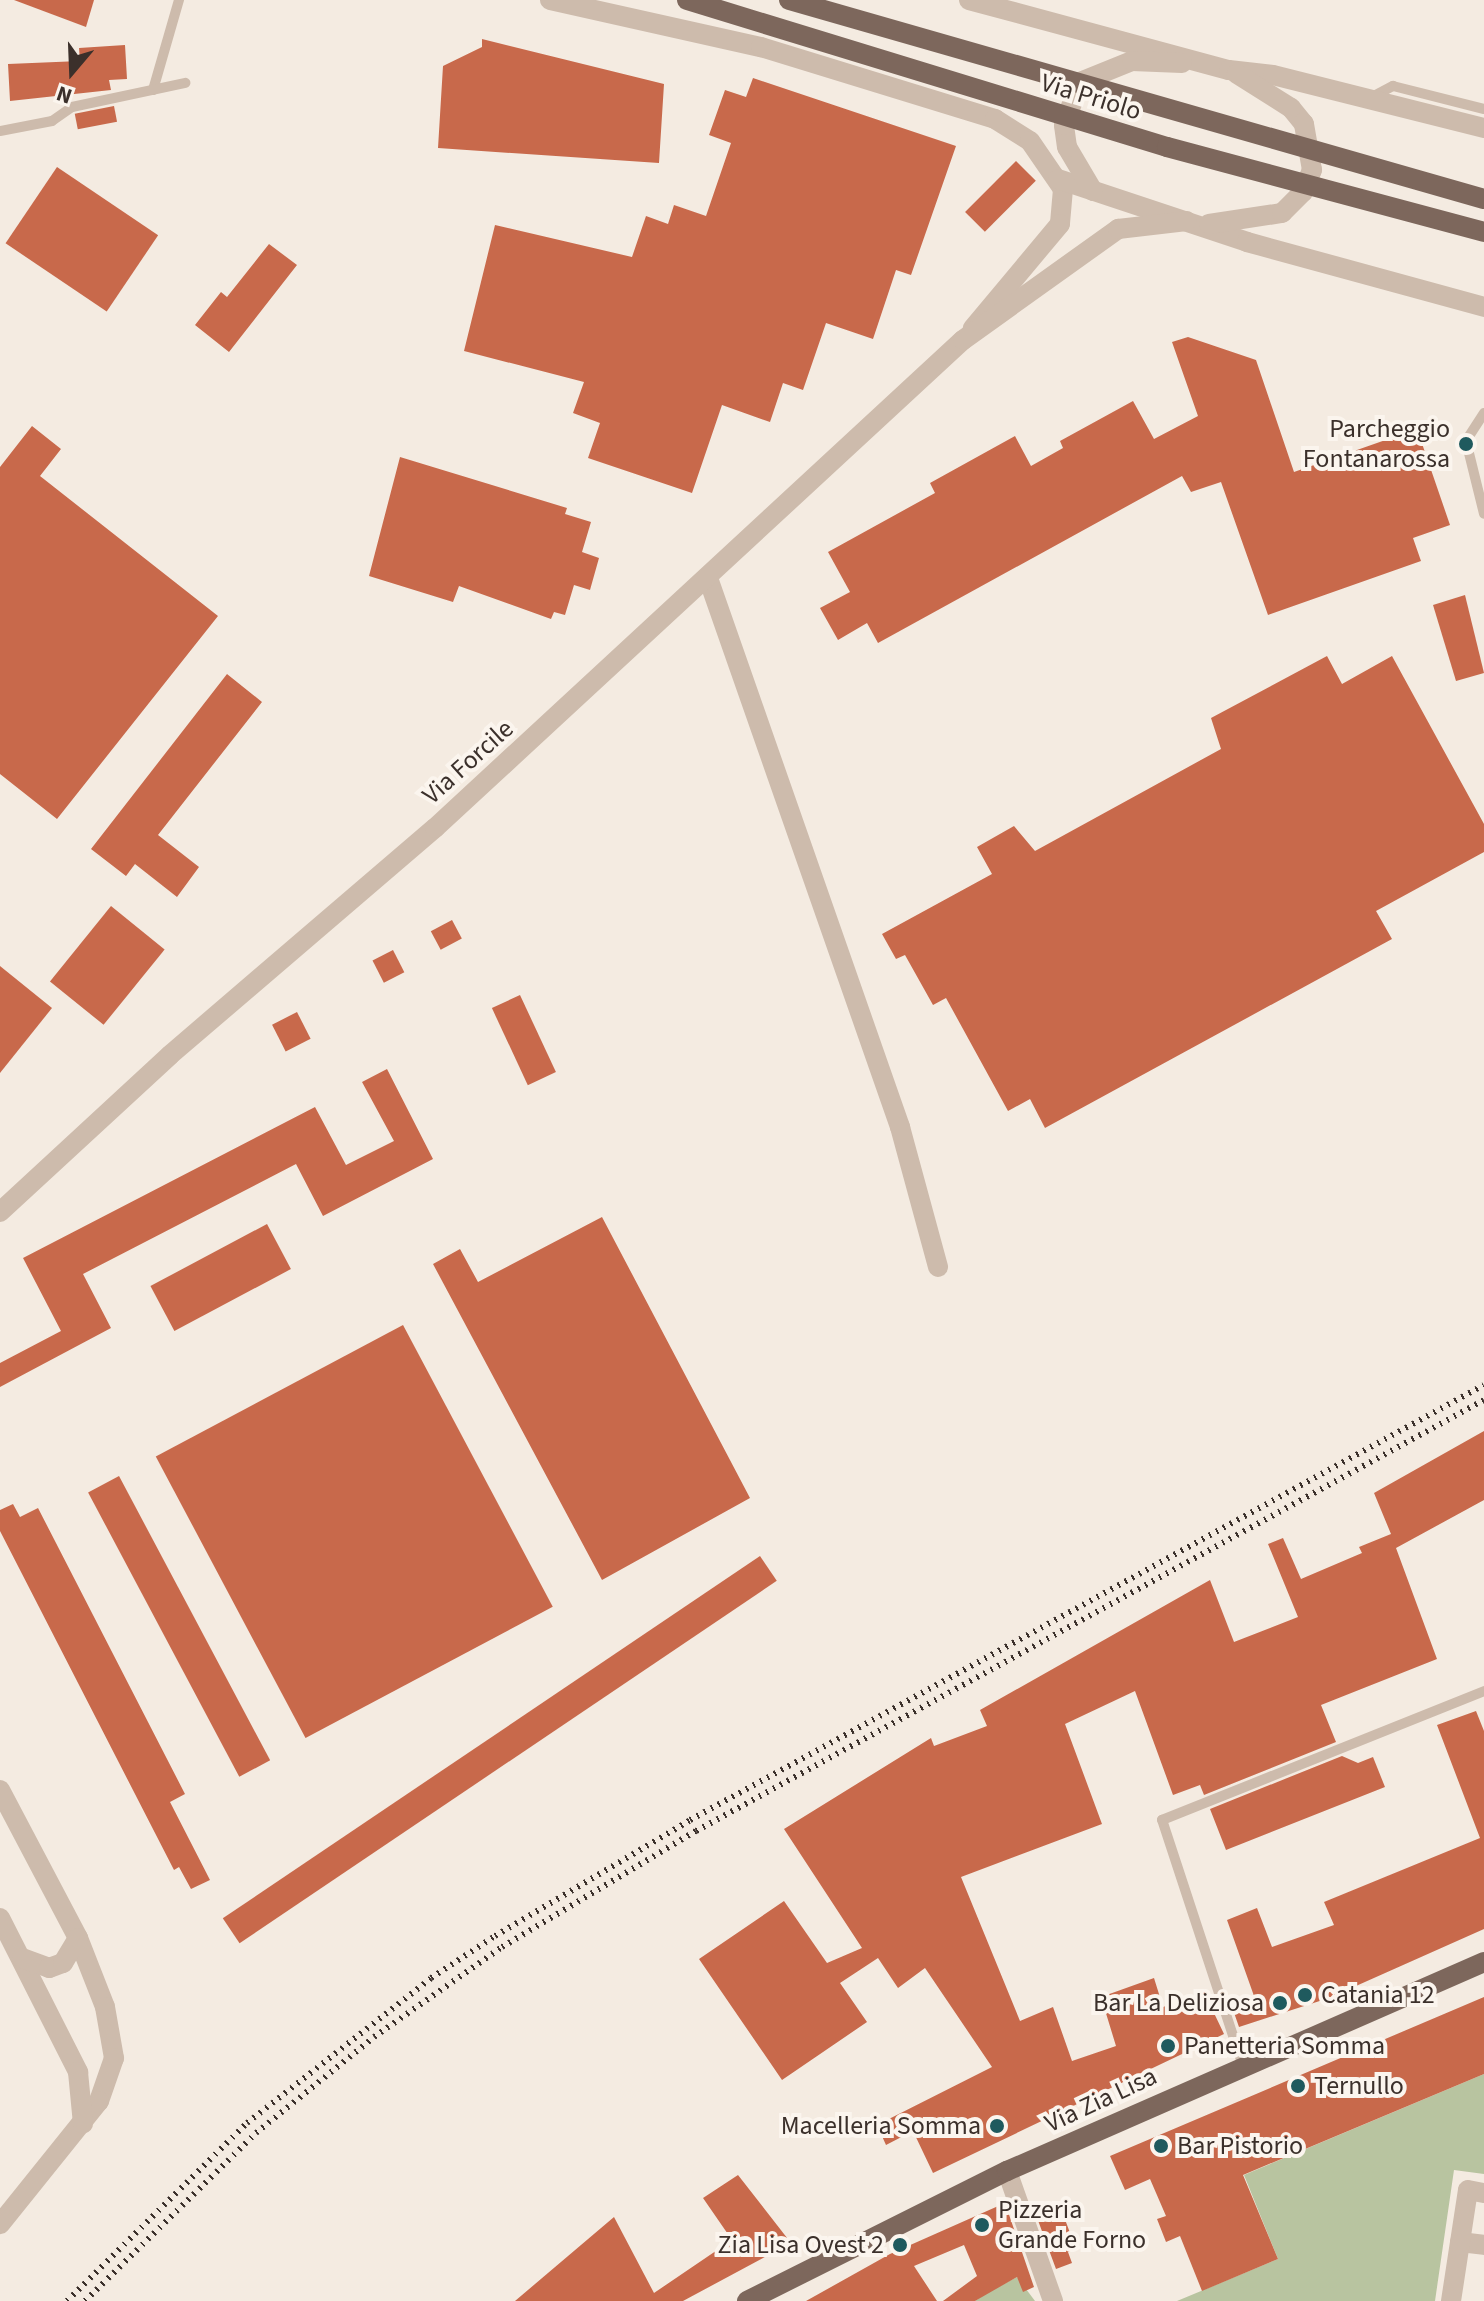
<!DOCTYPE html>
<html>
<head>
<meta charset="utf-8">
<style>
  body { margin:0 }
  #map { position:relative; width:1484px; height:2301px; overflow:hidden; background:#f4ebe1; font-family:"Source Sans 3",sans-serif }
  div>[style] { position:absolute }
  .green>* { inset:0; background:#b8c4a0 }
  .building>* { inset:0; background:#c8694b; transform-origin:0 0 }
  .service>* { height:10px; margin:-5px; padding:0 5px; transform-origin:5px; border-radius:5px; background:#cdbbac }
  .minor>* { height:20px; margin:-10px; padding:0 10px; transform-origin:10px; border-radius:10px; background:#cdbbac }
  .tertiary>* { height:20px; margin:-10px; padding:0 10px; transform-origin:10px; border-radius:10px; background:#cdbbac }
  .primary>* { height:20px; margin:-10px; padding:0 10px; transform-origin:10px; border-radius:10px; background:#7d675c }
  .rail>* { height:6px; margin-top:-3px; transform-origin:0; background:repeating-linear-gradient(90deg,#3b302b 0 2px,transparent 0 8px) }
  .primary-bridge>* { height:20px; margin:-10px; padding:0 10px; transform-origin:10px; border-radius:10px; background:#7d675c }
  .dots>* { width:22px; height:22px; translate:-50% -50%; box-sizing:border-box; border:4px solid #fbf5ee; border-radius:50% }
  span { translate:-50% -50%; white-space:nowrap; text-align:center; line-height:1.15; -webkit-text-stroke:8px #fbf5ee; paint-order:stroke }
  .street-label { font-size:26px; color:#3b302b }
  .poi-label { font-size:26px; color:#3b302b }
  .right { translate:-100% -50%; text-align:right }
  .left { translate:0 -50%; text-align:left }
  .north { position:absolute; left:32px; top:32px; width:80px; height:80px; -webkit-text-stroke:6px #fbf5ee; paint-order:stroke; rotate:199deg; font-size:22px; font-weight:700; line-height:32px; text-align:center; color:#3b302b }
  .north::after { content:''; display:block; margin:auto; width:28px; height:36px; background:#3b302b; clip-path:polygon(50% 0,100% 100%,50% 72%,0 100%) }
</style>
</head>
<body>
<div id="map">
  <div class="green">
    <div style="clip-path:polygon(1484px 2074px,1484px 2174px,1454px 2170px,1435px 2301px,1177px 2301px,1278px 2259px,1244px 2175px)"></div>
    <div style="clip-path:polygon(1017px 2277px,1035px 2301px,975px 2301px,985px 2294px)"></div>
  </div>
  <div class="building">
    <div style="clip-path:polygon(14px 0,94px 0,86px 27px)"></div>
    <div style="clip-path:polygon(482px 39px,664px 84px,659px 163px,438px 148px,443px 66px,482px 47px)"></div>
    <div style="clip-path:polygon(125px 45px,127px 79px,109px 80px,111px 90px,10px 101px,8px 64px,80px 61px,79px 48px)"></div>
    <div style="clip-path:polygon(753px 78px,956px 146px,911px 275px,896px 270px,873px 339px,826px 323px,803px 390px,783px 383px,770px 422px,722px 405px,692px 493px,588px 458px,600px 423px,573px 413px,584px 382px,464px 351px,495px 225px,632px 257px,646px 216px,668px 224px,674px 205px,706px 216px,731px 143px,709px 135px,725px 90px,746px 97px)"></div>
    <div style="left:114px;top:106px;width:16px;height:40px;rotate:79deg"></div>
    <div style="left:1016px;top:161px;width:28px;height:72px;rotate:45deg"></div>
    <div style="left:57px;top:167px;width:122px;height:92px;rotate:34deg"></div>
    <div style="clip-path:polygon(269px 244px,297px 265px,229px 352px,195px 325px,221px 292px,227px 297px)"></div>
    <div style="clip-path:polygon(1188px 337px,1256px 360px,1294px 472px,1417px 429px,1450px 525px,1413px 538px,1421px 561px,1268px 615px,1221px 482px,1191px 492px,1182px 476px,878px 643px,867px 623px,838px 640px,820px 608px,850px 592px,828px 552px,935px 493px,930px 483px,1015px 436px,1031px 466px,1063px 448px,1060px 441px,1133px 401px,1154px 439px,1198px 416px,1172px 342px)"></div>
    <div style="clip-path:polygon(32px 426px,61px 449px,40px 476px,218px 616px,57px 819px,0 774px,0 467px)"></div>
    <div style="clip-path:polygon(400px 457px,567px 508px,565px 514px,591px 522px,582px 552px,599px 558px,590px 590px,574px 585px,565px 615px,554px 612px,551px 619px,459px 586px,453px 602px,369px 576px)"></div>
    <div style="clip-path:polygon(1465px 595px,1484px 673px,1456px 681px,1433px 605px)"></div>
    <div style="clip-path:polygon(1327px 656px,1342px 684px,1392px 656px,1484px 824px,1484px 852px,1376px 911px,1392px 939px,1045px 1128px,1030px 1099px,1008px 1111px,946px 998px,933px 1005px,905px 955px,896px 959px,882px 934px,992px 874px,977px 847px,1014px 826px,1035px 851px,1221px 749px,1211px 718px)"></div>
    <div style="clip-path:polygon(227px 674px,262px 702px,158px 835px,199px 867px,177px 897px,135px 864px,126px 876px,91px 849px)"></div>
    <div style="left:111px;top:906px;width:69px;height:97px;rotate:39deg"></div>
    <div style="left:452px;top:920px;width:21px;height:24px;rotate:62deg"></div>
    <div style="left:393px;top:950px;width:25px;height:23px;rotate:63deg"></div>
    <div style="clip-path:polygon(0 966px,52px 1008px,0 1073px)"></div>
    <div style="left:520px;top:995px;width:85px;height:31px;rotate:65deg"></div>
    <div style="left:297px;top:1012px;width:30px;height:28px;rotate:63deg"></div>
    <div style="clip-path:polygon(387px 1069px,433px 1159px,323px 1216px,296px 1164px,83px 1274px,111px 1328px,0 1387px,0 1363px,61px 1331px,23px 1258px,315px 1107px,346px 1165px,394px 1141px,362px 1082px)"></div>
    <div style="clip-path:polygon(602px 1217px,750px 1498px,602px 1580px,433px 1264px,460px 1249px,478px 1282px)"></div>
    <div style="left:267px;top:1224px;width:51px;height:132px;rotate:62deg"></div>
    <div style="left:403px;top:1325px;width:319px;height:280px;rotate:62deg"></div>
    <div style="clip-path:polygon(1484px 1431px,1484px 1500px,1396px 1548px,1437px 1659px,1321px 1705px,1336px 1742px,1204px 1795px,1200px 1785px,1173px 1795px,1135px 1691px,1065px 1724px,1102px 1824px,961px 1877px,1020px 2021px,1053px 2007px,1072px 2061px,1116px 2046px,1101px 1997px,1154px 1978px,1163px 2007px,1204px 1992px,1224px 2034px,933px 2173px,913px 2131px,886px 2145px,877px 2125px,992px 2067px,925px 1968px,898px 1988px,878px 1958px,840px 1983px,867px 2022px,782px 2080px,699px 1959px,784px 1901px,827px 1963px,862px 1948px,784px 1829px,931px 1738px,934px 1746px,987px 1726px,980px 1710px,1210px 1580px,1234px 1642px,1298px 1617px,1268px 1544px,1283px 1538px,1301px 1579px,1362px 1553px,1359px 1547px,1391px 1534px,1374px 1493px)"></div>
    <div style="left:119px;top:1476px;width:322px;height:35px;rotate:62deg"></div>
    <div style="clip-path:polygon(13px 1504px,20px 1517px,38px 1508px,185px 1794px,170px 1802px,210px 1880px,191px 1889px,179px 1867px,174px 1870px,0 1531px,0 1510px)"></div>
    <div style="left:760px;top:1556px;width:30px;height:648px;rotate:56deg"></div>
    <div style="clip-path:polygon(1476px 1711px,1484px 1731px,1484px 1929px,1329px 1998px,1239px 2027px,1231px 2004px,1254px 1996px,1227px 1920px,1257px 1908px,1272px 1947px,1334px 1925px,1324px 1902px,1480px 1838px,1437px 1725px)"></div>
    <div style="clip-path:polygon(1342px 1756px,1358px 1763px,1373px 1757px,1385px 1787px,1226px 1850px,1210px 1809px)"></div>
    <div style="clip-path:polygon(1484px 1997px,1484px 2074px,1243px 2175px,1278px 2259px,1202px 2291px,1180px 2236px,1166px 2242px,1157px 2219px,1166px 2216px,1150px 2179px,1125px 2190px,1110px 2156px)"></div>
    <div style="clip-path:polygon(738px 2175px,791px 2243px,683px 2301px,515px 2301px,614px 2217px,654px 2293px,732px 2240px,703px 2198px)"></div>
    <div style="clip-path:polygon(1005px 2203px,1034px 2287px,1023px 2292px,1017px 2277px,975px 2301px,943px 2301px,977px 2276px,964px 2245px,914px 2266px,937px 2301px,806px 2301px,890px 2254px)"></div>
    <div style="clip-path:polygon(1060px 2206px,1076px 2249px,1068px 2252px,1072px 2263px,1056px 2269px,1036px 2215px)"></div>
  </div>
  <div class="service">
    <div style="left:153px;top:90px;width:94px;rotate:-73.9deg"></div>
    <div style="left:1372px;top:97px;width:24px;rotate:-28deg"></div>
    <div style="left:1393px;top:86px;width:94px;rotate:14.2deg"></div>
    <div style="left:0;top:131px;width:53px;rotate:-10.9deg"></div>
    <div style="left:52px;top:121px;width:24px;rotate:-35deg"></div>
    <div style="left:72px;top:107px;width:116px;rotate:-12deg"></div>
    <div style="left:1484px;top:413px;width:33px;rotate:123deg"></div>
    <div style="left:1466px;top:441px;width:75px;rotate:76.1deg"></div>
    <div style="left:1242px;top:2063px;width:256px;rotate:-108.2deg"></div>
    <div style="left:1162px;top:1820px;width:347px;rotate:-21.8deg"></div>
  </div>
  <div class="minor">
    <div style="left:708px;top:578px;width:582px;rotate:70.72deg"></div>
    <div style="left:900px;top:1127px;width:145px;rotate:74.8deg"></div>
    <div style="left:1007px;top:2171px;width:138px;rotate:70.5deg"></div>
    <div style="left:1460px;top:2242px;width:24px;rotate:7deg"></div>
    <div style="left:1451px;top:2301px;width:112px;rotate:-81.3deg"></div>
    <div style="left:1468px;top:2190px;width:16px;rotate:11deg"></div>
  </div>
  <div class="tertiary">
    <div style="left:550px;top:0;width:216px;rotate:12.6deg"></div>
    <div style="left:761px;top:47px;width:245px;rotate:17.1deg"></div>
    <div style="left:995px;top:119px;width:41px;rotate:32.2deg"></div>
    <div style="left:1030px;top:141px;width:58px;rotate:55.5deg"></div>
    <div style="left:1063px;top:189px;width:35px;rotate:95deg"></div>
    <div style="left:1060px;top:224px;width:136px;rotate:129.9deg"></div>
    <div style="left:969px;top:0;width:269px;rotate:15.1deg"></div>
    <div style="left:1229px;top:70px;width:44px;rotate:6.5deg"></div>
    <div style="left:1273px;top:75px;width:218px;rotate:14.1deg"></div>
    <div style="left:1058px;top:179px;width:199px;rotate:18.4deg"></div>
    <div style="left:1247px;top:242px;width:246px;rotate:15.3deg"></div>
    <div style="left:1093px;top:191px;width:51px;rotate:-120.6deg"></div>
    <div style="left:1067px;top:147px;width:22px;rotate:-98deg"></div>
    <div style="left:1064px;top:125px;width:46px;rotate:-69.6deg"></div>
    <div style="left:1080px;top:82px;width:56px;rotate:-22deg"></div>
    <div style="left:1132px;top:61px;width:50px;rotate:2.3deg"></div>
    <div style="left:1209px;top:224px;width:74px;rotate:-8.6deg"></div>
    <div style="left:1282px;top:213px;width:30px;rotate:-45deg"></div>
    <div style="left:1303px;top:192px;width:24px;rotate:-68deg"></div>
    <div style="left:1312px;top:170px;width:47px;rotate:-99.9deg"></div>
    <div style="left:1304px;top:124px;width:21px;rotate:-129deg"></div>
    <div style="left:1291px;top:108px;width:64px;rotate:-147.8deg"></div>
    <div style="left:0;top:1212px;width:231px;rotate:-42.7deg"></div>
    <div style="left:170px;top:1055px;width:349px;rotate:-40.6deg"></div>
    <div style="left:435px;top:828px;width:719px;rotate:-42.75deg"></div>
    <div style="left:963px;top:340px;width:191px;rotate:-35.6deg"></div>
    <div style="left:1118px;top:229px;width:69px;rotate:-6.6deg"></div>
    <div style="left:0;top:1790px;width:167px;rotate:62.2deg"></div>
    <div style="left:78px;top:1938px;width:74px;rotate:68.6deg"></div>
    <div style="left:105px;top:2007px;width:52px;rotate:80deg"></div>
    <div style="left:114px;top:2058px;width:46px;rotate:109.2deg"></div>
    <div style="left:99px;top:2101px;width:158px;rotate:128.8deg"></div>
    <div style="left:0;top:1918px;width:173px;rotate:63.1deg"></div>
    <div style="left:78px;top:2072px;width:52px;rotate:84.5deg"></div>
    <div style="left:22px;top:1958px;width:29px;rotate:20deg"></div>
    <div style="left:49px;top:1968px;width:15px;rotate:-20deg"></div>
    <div style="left:63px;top:1963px;width:29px;rotate:-59deg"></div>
  </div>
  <div class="primary">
    <div style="left:747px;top:2301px;width:291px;rotate:-26.6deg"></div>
    <div style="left:1007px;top:2171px;width:521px;rotate:-23.66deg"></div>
  </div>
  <div class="rail">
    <div style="left:67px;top:2301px;width:253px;rotate:-44.7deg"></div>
    <div style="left:247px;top:2123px;width:234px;rotate:-38.2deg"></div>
    <div style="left:431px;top:1978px;width:77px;rotate:-33.3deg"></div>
    <div style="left:495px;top:1936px;width:227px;rotate:-30.7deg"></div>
    <div style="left:690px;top:1820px;width:905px;rotate:-28.72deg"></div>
    <div style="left:85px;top:2301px;width:240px;rotate:-44.5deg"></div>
    <div style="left:256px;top:2133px;width:152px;rotate:-39.1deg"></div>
    <div style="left:374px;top:2037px;width:156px;rotate:-35.1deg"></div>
    <div style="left:502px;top:1947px;width:226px;rotate:-30.9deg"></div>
    <div style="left:696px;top:1831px;width:898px;rotate:-28.68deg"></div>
  </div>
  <div class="primary-bridge">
    <div style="left:687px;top:0;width:502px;rotate:17.03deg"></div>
    <div style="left:1167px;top:147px;width:328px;rotate:15deg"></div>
    <div style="left:789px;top:0;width:723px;rotate:15.98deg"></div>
  </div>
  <div class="dots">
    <div style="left:1466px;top:444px;background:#1f5a5e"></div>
    <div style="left:1305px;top:1995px;background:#1f5a5e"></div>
    <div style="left:1280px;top:2003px;background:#1f5a5e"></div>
    <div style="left:1168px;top:2046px;background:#1f5a5e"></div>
    <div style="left:1298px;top:2086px;background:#1f5a5e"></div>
    <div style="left:997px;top:2126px;background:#1f5a5e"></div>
    <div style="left:1161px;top:2146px;background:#1f5a5e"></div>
    <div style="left:982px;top:2225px;background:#1f5a5e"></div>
    <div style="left:900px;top:2245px;background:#1f5a5e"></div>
  </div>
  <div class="street-label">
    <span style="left:1091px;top:97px;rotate:17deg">Via Priolo</span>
    <span style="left:468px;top:762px;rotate:-42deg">Via Forcile</span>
    <span style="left:1101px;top:2100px;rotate:-25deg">Via Zia Lisa</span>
  </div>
  <div class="poi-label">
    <span class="right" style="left:1450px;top:444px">Parcheggio<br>Fontanarossa</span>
    <span class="left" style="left:1321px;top:1995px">Catania 12</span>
    <span class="right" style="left:1264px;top:2003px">Bar La Deliziosa</span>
    <span class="left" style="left:1184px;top:2046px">Panetteria Somma</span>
    <span class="left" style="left:1314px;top:2086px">Ternullo</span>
    <span class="right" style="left:981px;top:2126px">Macelleria Somma</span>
    <span class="left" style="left:1177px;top:2146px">Bar Pistorio</span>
    <span class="left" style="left:998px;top:2225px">Pizzeria<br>Grande Forno</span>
    <span class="right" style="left:884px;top:2245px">Zia Lisa Ovest 2</span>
  </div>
  <div class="north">N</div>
</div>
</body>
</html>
